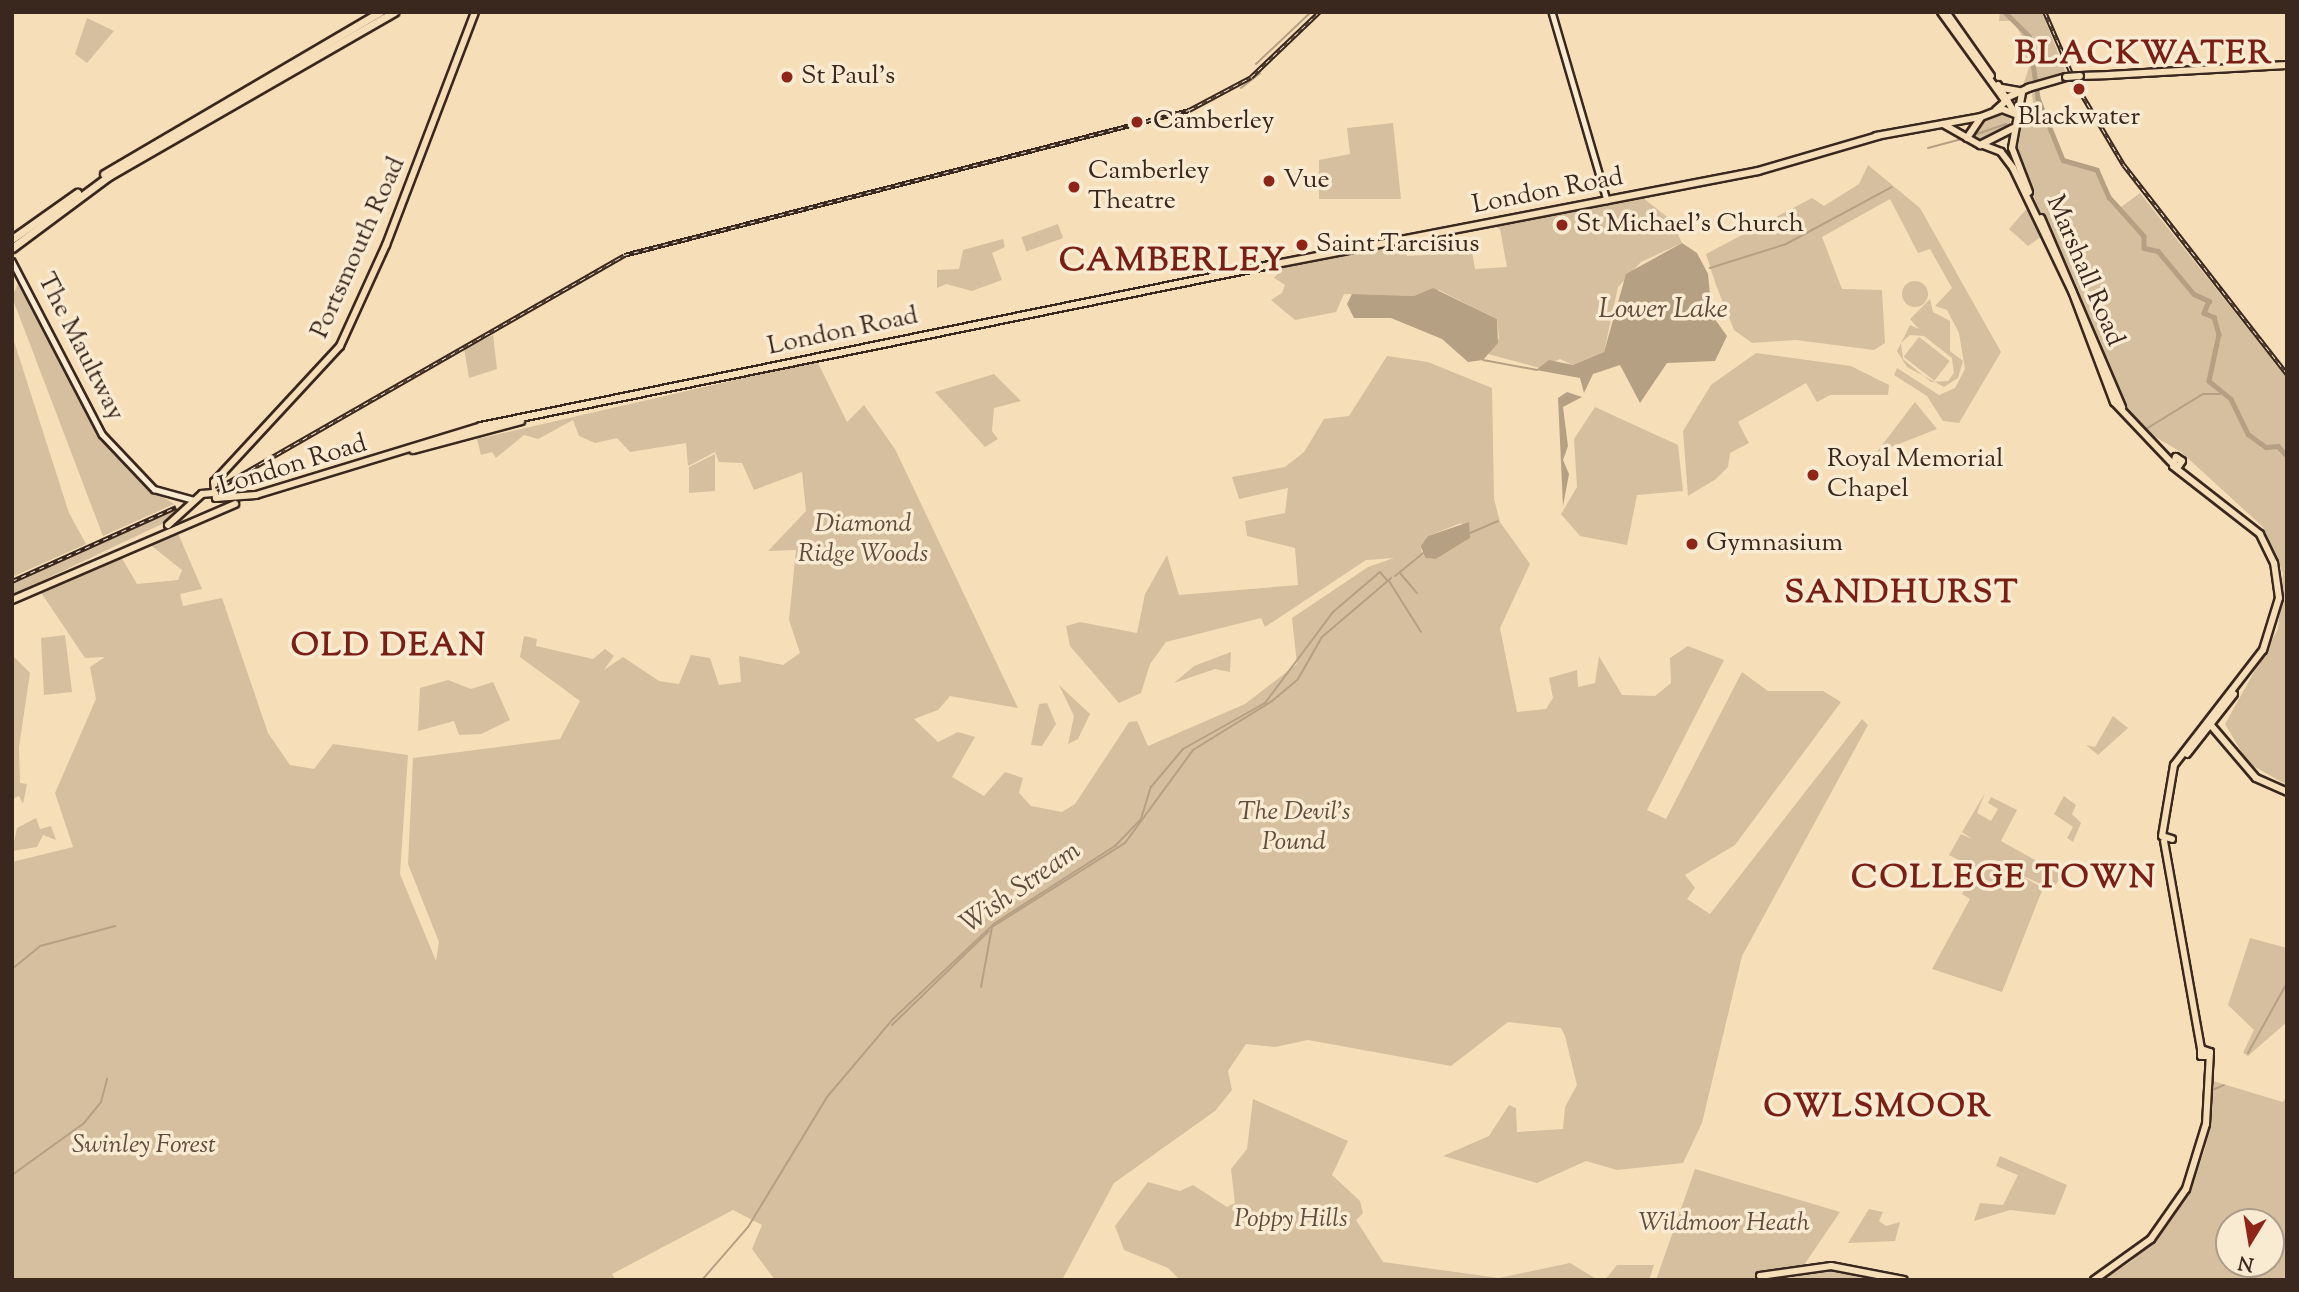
<!DOCTYPE html>
<html>
<head>
<meta charset="utf-8">
<style>
  body { margin:0 }
  #map { position:relative; width:2299px; height:1292px; overflow:hidden; background:#f6deb9; font-family:"Sorts Mill Goudy",serif }
  div>[style] { position:absolute }
  .green>* { inset:0; background:#d6bf9e; transform-origin:0 0 }
  .round { border-radius:50% }
  .water>* { inset:0; background:#b6a084 }
  .stream>* { height:2px; margin:-1px; padding:0 1px; transform-origin:1px; border-radius:1px; background:#b6a084 }
  .river>* { height:4.5px; margin:-2.25px; padding:0 2.25px; transform-origin:2.25px; border-radius:2.25px; background:#b6a084 }
  .roads { filter:drop-shadow(2px 0 #3a271d) drop-shadow(-2px 0 #3a271d) drop-shadow(0 2px #3a271d) drop-shadow(0 -2px #3a271d) }
  .secondary>* { height:4.5px; margin:-2.25px; padding:0 2.25px; transform-origin:2.25px; border-radius:2.25px; background:#f9ead2 }
  .primary>* { height:6px; margin:-3px; padding:0 3px; transform-origin:3px; border-radius:3px; background:#f6deb9 }
  .motorway>* { height:7px; margin:-3.5px; padding:0 3.5px; transform-origin:3.5px; border-radius:3.5px; background:#f6deb9 }
  .rail>* { height:4.5px; margin-top:-2.25px; transform-origin:0; background:repeating-linear-gradient(90deg,#f9ead2 0 5px,#3a271d 0 10px); box-sizing:border-box; border-block:2px solid #3a271d }
  .bridges { filter:drop-shadow(2px 0 #3a271d) drop-shadow(-2px 0 #3a271d) drop-shadow(0 2px #3a271d) drop-shadow(0 -2px #3a271d) }
  .primary-bridge>* { height:6px; margin:-3px; padding:0 3px; transform-origin:3px; border-radius:3px; background:#f6deb9 }
  .dots>* { width:19px; height:19px; translate:-50% -50%; box-sizing:border-box; border:4px solid #f9ead2; border-radius:50% }
  span { translate:-50% -50%; white-space:nowrap; text-align:center; line-height:1.15; -webkit-text-stroke:7px #f9ead2; paint-order:stroke }
  .poi-label { font-size:26px; color:#3a271d }
  .left { translate:0 -50%; text-align:left }
  .street-label { font-size:26px; color:#3a271d }
  .park-label { font-size:26px; color:#614d3d; font-style:italic }
  .water-label { font-size:28px; color:#5f4b3c; font-style:italic }
  .district-label { font-size:33px; color:#7a1f14; font-weight:700; letter-spacing:2px }
  .frame { position:absolute; inset:0; border:14px solid #3a271d; pointer-events:none }
  .north { position:absolute; left:2215px; top:1208px; width:70px; height:70px; box-sizing:border-box; background:#f9ead2; border:2px solid #ad9c8a; border-radius:50%; rotate:191deg; font-size:19px; font-weight:700; line-height:28px; text-align:center; color:#3a271d }
  .north::after { content:''; display:block; margin:auto; width:24px; height:32px; background:#8f2418; clip-path:polygon(50% 0,100% 100%,50% 72%,0 100%) }
</style>
</head>
<body>
<div id="map">
  <div class="green">
    <div style="clip-path:polygon(2000px 12px,2042px 12px,2066px 73px,2023px 86px,2029px 67px,2021px 47px,2026px 43px,2013px 21px,1999px 21px)"></div>
    <div style="clip-path:polygon(87px 18px,114px 31px,87px 63px,75px 54px)"></div>
    <div style="clip-path:polygon(2038px 90px,2062px 162px,2096px 172px,2117px 210px,2140px 193px,2287px 378px,2287px 785px,2248px 763px,2225px 724px,2278px 629px,2283px 573px,2263px 527px,2181px 452px,2145px 431px,2126px 408px,2016px 156px,2019px 123px,2035px 118px,2032px 94px)"></div>
    <div style="clip-path:polygon(2000px 112px,2010px 114px,2010px 127px,1989px 141px,1969px 136px,1976px 122px)"></div>
    <div style="clip-path:polygon(1393px 123px,1401px 199px,1319px 199px,1319px 160px,1350px 154px,1347px 128px)"></div>
    <div style="clip-path:polygon(1868px 165px,1920px 208px,2001px 352px,1959px 423px,1943px 421px,1927px 396px,1894px 375px,1897px 368px,1939px 395px,1955px 388px,1965px 369px,1959px 333px,1947px 310px,1935px 306px,1952px 288px,1930px 249px,1918px 253px,1890px 199px,1822px 237px,1842px 289px,1882px 290px,1885px 343px,1874px 350px,1796px 340px,1752px 343px,1734px 330px,1716px 285px,1706px 254px,1812px 198px,1824px 206px,1859px 184px)"></div>
    <div style="clip-path:polygon(1642px 197px,1671px 220px,1682px 243px,1641px 262px,1618px 287px,1604px 352px,1573px 365px,1560px 359px,1540px 368px,1488px 354px,1499px 338px,1497px 319px,1439px 290px,1414px 296px,1344px 294px,1336px 312px,1295px 320px,1271px 300px,1282px 293px,1285px 285px,1274px 278px,1285px 266px,1404px 241px,1407px 256px,1472px 252px,1475px 269px,1507px 267px,1500px 229px,1492px 225px)"></div>
    <div style="clip-path:polygon(2028px 207px,2042px 236px,2028px 246px,2009px 229px)"></div>
    <div style="left:1058px;top:224px;width:15px;height:39px;rotate:70deg"></div>
    <div style="clip-path:polygon(1003px 239px,1005px 247px,992px 253px,1002px 280px,972px 291px,946px 284px,937px 288px,937px 270px,959px 269px,963px 250px)"></div>
    <div style="clip-path:polygon(20px 279px,100px 436px,144px 485px,174px 504px,103px 536px,12px 297px)"></div>
    <div class="round" style="left:1902px;top:281px;width:26px;height:26px"></div>
    <div style="clip-path:polygon(evenodd,1930px 299px,1933px 312px,1950px 321px,1950px 351px,1963px 361px,1958px 378px,1944px 387px,1907px 367px,1897px 351px,1910px 325px,1919px 329px,1910px 319px,1930px 299px,1910px 335px,1924px 336px,1952px 358px,1954px 373px,1948px 381px,1931px 382px,1903px 359px,1901px 343px,1910px 335px)"></div>
    <div style="clip-path:polygon(12px 335px,69px 513px,86px 544px,12px 577px)"></div>
    <div style="clip-path:polygon(493px 335px,497px 369px,469px 378px,464px 348px)"></div>
    <div style="left:1919px;top:337px;width:39px;height:25px;rotate:38deg"></div>
    <div style="clip-path:polygon(1756px 353px,1851px 366px,1889px 385px,1888px 395px,1830px 395px,1817px 402px,1806px 383px,1738px 422px,1749px 443px,1730px 453px,1728px 467px,1716px 479px,1688px 496px,1683px 431px,1711px 385px)"></div>
    <div style="clip-path:polygon(evenodd,1387px 356px,1428px 362px,1492px 388px,1494px 499px,1500px 522px,1530px 564px,1500px 628px,1517px 712px,1546px 709px,1553px 698px,1549px 678px,1577px 670px,1578px 687px,1595px 683px,1599px 656px,1622px 695px,1655px 696px,1671px 683px,1670px 658px,1688px 646px,1724px 660px,1647px 810px,1666px 819px,1742px 672px,1768px 691px,1823px 691px,1841px 702px,1735px 845px,1685px 875px,1695px 888px,1687px 899px,1710px 914px,1862px 719px,1868px 725px,1742px 956px,1702px 1123px,1683px 1163px,1617px 1170px,1586px 1161px,1537px 1183px,1443px 1156px,1489px 1136px,1509px 1105px,1516px 1108px,1517px 1132px,1563px 1129px,1565px 1107px,1577px 1085px,1565px 1036px,1561px 1028px,1508px 1022px,1451px 1066px,1308px 1040px,1275px 1047px,1246px 1044px,1228px 1071px,1232px 1090px,1215px 1111px,1114px 1183px,1062px 1280px,775px 1280px,752px 1249px,762px 1225px,733px 1210px,612px 1274px,616px 1280px,12px 1280px,12px 862px,73px 847px,55px 793px,96px 699px,90px 667px,105px 657px,85px 658px,40px 591px,120px 555px,137px 584px,178px 580px,182px 570px,148px 543px,177px 531px,202px 589px,180px 594px,183px 606px,222px 598px,268px 733px,290px 765px,314px 769px,333px 744px,408px 755px,400px 874px,436px 961px,439px 942px,408px 864px,413px 758px,560px 739px,580px 701px,520px 657px,524px 636px,537px 639px,536px 646px,593px 659px,605px 649px,614px 656px,604px 670px,623px 657px,659px 681px,679px 684px,691px 655px,710px 658px,719px 685px,741px 682px,739px 656px,783px 665px,800px 653px,789px 620px,796px 550px,768px 551px,806px 511px,802px 472px,754px 490px,742px 463px,719px 462px,715px 452px,688px 466px,686px 443px,630px 452px,617px 438px,595px 443px,579px 436px,573px 420px,538px 439px,524px 435px,496px 458px,492px 452px,481px 455px,477px 439px,817px 361px,847px 422px,864px 405px,895px 449px,1018px 708px,950px 696px,938px 710px,914px 719px,938px 742px,958px 732px,975px 737px,952px 777px,984px 796px,1005px 772px,1023px 778px,1019px 793px,1031px 806px,1062px 812px,1075px 804px,1129px 722px,1137px 721px,1148px 746px,1245px 704px,1297px 664px,1292px 618px,1368px 567px,1394px 558px,1366px 560px,1265px 627px,1261px 618px,1166px 642px,1150px 664px,1141px 693px,1119px 703px,1070px 646px,1066px 626px,1080px 622px,1137px 633px,1145px 594px,1167px 555px,1179px 595px,1298px 585px,1295px 548px,1247px 536px,1245px 521px,1285px 513px,1288px 488px,1239px 499px,1232px 477px,1285px 467px,1304px 452px,1324px 419px,1349px 416px,1387px 356px,1461px 523px,1470px 538px,1436px 559px,1425px 558px,1421px 550px,1428px 536px,1461px 523px)"></div>
    <div style="clip-path:polygon(994px 374px,1021px 401px,994px 408px,992px 431px,998px 439px,985px 447px,935px 392px)"></div>
    <div style="clip-path:polygon(1915px 402px,1937px 429px,1876px 453px)"></div>
    <div style="clip-path:polygon(1595px 407px,1678px 445px,1683px 491px,1637px 495px,1627px 545px,1580px 536px,1561px 514px,1577px 487px,1574px 439px)"></div>
    <div style="clip-path:polygon(715px 454px,715px 491px,689px 493px,689px 467px)"></div>
    <div style="clip-path:polygon(177px 509px,164px 523px,12px 595px,12px 584px)"></div>
    <div style="clip-path:polygon(65px 635px,72px 692px,44px 695px,41px 638px)"></div>
    <div style="clip-path:polygon(1231px 652px,1230px 672px,1215px 669px,1174px 683px,1194px 666px)"></div>
    <div style="clip-path:polygon(12px 655px,30px 673px,19px 747px,20px 783px,27px 784px,23px 804px,19px 796px,12px 799px)"></div>
    <div style="clip-path:polygon(448px 680px,471px 689px,493px 682px,510px 720px,481px 734px,459px 735px,454px 721px,418px 731px,420px 688px)"></div>
    <div style="clip-path:polygon(1059px 685px,1090px 714px,1078px 739px,1068px 744px,1074px 716px)"></div>
    <div style="clip-path:polygon(1047px 703px,1056px 724px,1042px 746px,1031px 745px,1039px 704px)"></div>
    <div style="clip-path:polygon(2113px 716px,2128px 728px,2098px 755px,2086px 745px,2095px 747px)"></div>
    <div style="clip-path:polygon(1985px 793px,1977px 813px,1991px 821px,1998px 809px,1988px 803px,1991px 797px,2017px 810px,2001px 841px,2062px 875px,2053px 889px,2016px 873px,2043px 888px,2002px 992px,1932px 969px,1970px 899px,1962px 894px,1978px 870px,1949px 855px,1961px 834px,1972px 839px,1962px 832px)"></div>
    <div style="clip-path:polygon(2064px 796px,2076px 805px,2072px 814px,2081px 823px,2073px 842px,2067px 838px,2073px 827px,2054px 814px)"></div>
    <div style="clip-path:polygon(36px 818px,40px 829px,51px 826px,56px 840px,43px 835px,37px 847px,12px 851px,17px 828px)"></div>
    <div style="clip-path:polygon(2250px 938px,2287px 948px,2287px 1022px,2248px 1056px,2243px 1053px,2254px 1030px,2228px 1005px)"></div>
    <div style="clip-path:polygon(evenodd,2213px 1081px,2283px 1102px,2287px 1095px,2287px 1280px,2102px 1280px,2132px 1261px,2174px 1216px,2192px 1184px,2205px 1149px,2213px 1081px,2229px 1222px,2271px 1222px,2271px 1264px,2229px 1264px,2229px 1222px)"></div>
    <div style="clip-path:polygon(1253px 1099px,1348px 1141px,1332px 1175px,1360px 1201px,1363px 1213px,1356px 1220px,1383px 1262px,1499px 1278px,1570px 1263px,1598px 1280px,1180px 1280px,1168px 1268px,1124px 1250px,1115px 1226px,1148px 1182px,1180px 1191px,1193px 1185px,1227px 1207px,1235px 1203px,1231px 1169px,1247px 1149px)"></div>
    <div style="clip-path:polygon(2000px 1156px,2067px 1185px,2055px 1215px,2010px 1210px,1974px 1221px,1980px 1203px,2003px 1205px,2018px 1175px,1996px 1166px)"></div>
    <div style="clip-path:polygon(1695px 1169px,1840px 1212px,1804px 1265px,1899px 1280px,1656px 1280px)"></div>
    <div style="clip-path:polygon(1869px 1209px,1883px 1212px,1879px 1221px,1886px 1226px,1900px 1222px,1895px 1241px,1848px 1243px)"></div>
    <div style="clip-path:polygon(1617px 1265px,1654px 1265px,1649px 1280px,1605px 1280px)"></div>
  </div>
  <div class="water">
    <div style="clip-path:polygon(1682px 243px,1697px 253px,1708px 274px,1712px 315px,1727px 336px,1715px 361px,1667px 363px,1640px 403px,1620px 365px,1593px 374px,1584px 393px,1580px 378px,1536px 370px,1549px 360px,1573px 365px,1604px 352px,1626px 274px)"></div>
    <div style="clip-path:polygon(1433px 288px,1497px 319px,1498px 343px,1483px 360px,1468px 362px,1442px 339px,1391px 318px,1354px 318px,1347px 304px,1352px 294px,1414px 296px)"></div>
    <div style="clip-path:polygon(1567px 392px,1582px 397px,1563px 407px,1568px 446px,1563px 460px,1569px 474px,1563px 506px,1558px 398px)"></div>
    <div style="clip-path:polygon(1469px 522px,1470px 538px,1436px 559px,1425px 558px,1421px 546px,1428px 536px)"></div>
  </div>
  <div class="stream">
    <div style="left:1256px;top:64px;width:76px;rotate:-43.4deg"></div>
    <div style="left:1241px;top:88px;width:24px;rotate:-38deg"></div>
    <div style="left:2023px;top:126px;width:27px;rotate:-15deg"></div>
    <div style="left:1974px;top:135px;width:34px;rotate:-19deg"></div>
    <div style="left:1928px;top:148px;width:34px;rotate:-15deg"></div>
    <div style="left:1710px;top:268px;width:80px;rotate:-17.5deg"></div>
    <div style="left:1786px;top:244px;width:120px;rotate:-28.3deg"></div>
    <div style="left:1483px;top:360px;width:55px;rotate:10.5deg"></div>
    <div style="left:2146px;top:429px;width:67px;rotate:-31.6deg"></div>
    <div style="left:2203px;top:394px;width:17px"></div>
    <div style="left:1470px;top:533px;width:30px;rotate:-23deg"></div>
    <div style="left:1400px;top:573px;width:26px;rotate:50deg"></div>
    <div style="left:1395px;top:576px;width:36px;rotate:-39deg"></div>
    <div style="left:1389px;top:581px;width:60px;rotate:57.9deg"></div>
    <div style="left:12px;top:969px;width:36px;rotate:-39deg"></div>
    <div style="left:40px;top:946px;width:78px;rotate:-14.9deg"></div>
    <div style="left:981px;top:987px;width:61px;rotate:-79.6deg"></div>
    <div style="left:992px;top:927px;width:157px;rotate:-32.3deg"></div>
    <div style="left:1125px;top:843px;width:115px;rotate:-53.8deg"></div>
    <div style="left:1193px;top:750px;width:93px;rotate:-31.8deg"></div>
    <div style="left:1272px;top:701px;width:34px;rotate:-40deg"></div>
    <div style="left:1298px;top:679px;width:48px;rotate:-60.3deg"></div>
    <div style="left:1322px;top:637px;width:91px;rotate:-40.5deg"></div>
    <div style="left:892px;top:1025px;width:135px;rotate:-44.1deg"></div>
    <div style="left:2248px;top:1053px;width:80px;rotate:-60.9deg"></div>
    <div style="left:2210px;top:1091px;width:15px;rotate:-23deg"></div>
    <div style="left:12px;top:1175px;width:89px;rotate:-35.8deg"></div>
    <div style="left:84px;top:1123px;width:27px;rotate:-51deg"></div>
    <div style="left:101px;top:1102px;width:24px;rotate:-75deg"></div>
    <div style="left:702px;top:1280px;width:70px;rotate:-49deg"></div>
    <div style="left:748px;top:1227px;width:152px;rotate:-58.7deg"></div>
    <div style="left:827px;top:1097px;width:102px;rotate:-49.8deg"></div>
    <div style="left:893px;top:1019px;width:140px;rotate:-43.3deg"></div>
    <div style="left:995px;top:923px;width:143px;rotate:-32.7deg"></div>
    <div style="left:1115px;top:846px;width:37px;rotate:-46deg"></div>
    <div style="left:1141px;top:819px;width:34px;rotate:-73deg"></div>
    <div style="left:1151px;top:787px;width:50px;rotate:-49.9deg"></div>
    <div style="left:1183px;top:749px;width:94px;rotate:-29.3deg"></div>
    <div style="left:1265px;top:703px;width:114px;rotate:-53.2deg"></div>
    <div style="left:1333px;top:612px;width:62px;rotate:-40.4deg"></div>
    <div style="left:1380px;top:572px;width:11px;rotate:49deg"></div>
  </div>
  <div class="river">
    <div style="left:2005px;top:12px;width:34px;rotate:45deg"></div>
    <div style="left:2029px;top:36px;width:63px;rotate:81.7deg"></div>
    <div style="left:2038px;top:98px;width:67px;rotate:68deg"></div>
    <div style="left:2063px;top:160px;width:35px;rotate:16deg"></div>
    <div style="left:2097px;top:170px;width:30px;rotate:66deg"></div>
    <div style="left:2109px;top:197px;width:52px;rotate:48.1deg"></div>
    <div style="left:2144px;top:236px;width:12px;rotate:90deg"></div>
    <div style="left:2144px;top:248px;width:14px;rotate:12deg"></div>
    <div style="left:2158px;top:251px;width:56px;rotate:50.1deg"></div>
    <div style="left:2194px;top:294px;width:17px;rotate:25deg"></div>
    <div style="left:2209px;top:301px;width:13px;rotate:113deg"></div>
    <div style="left:2204px;top:313px;width:11px;rotate:22deg"></div>
    <div style="left:2214px;top:317px;width:18px;rotate:74deg"></div>
    <div style="left:2219px;top:334px;width:48px;rotate:102deg"></div>
    <div style="left:2209px;top:381px;width:28px;rotate:39deg"></div>
    <div style="left:2231px;top:399px;width:39px;rotate:64deg"></div>
    <div style="left:2248px;top:434px;width:22px;rotate:36deg"></div>
    <div style="left:2266px;top:447px;width:12px;rotate:-5deg"></div>
    <div style="left:2278px;top:446px;width:13px;rotate:48deg"></div>
  </div>
  <div class="roads">
    <div class="secondary">
      <div style="left:1552px;top:12px;width:196px;rotate:73.7deg"></div>
      <div style="left:12px;top:261px;width:195px;rotate:62.5deg"></div>
      <div style="left:102px;top:434px;width:76px;rotate:46.6deg"></div>
      <div style="left:154px;top:489px;width:41px;rotate:15.4deg"></div>
    </div>
    <div class="primary">
      <div style="left:475px;top:12px;width:249px;rotate:110.9deg"></div>
      <div style="left:386px;top:245px;width:111px;rotate:114.5deg"></div>
      <div style="left:340px;top:346px;width:185px;rotate:132.8deg"></div>
      <div style="left:214px;top:482px;width:16px;rotate:83deg"></div>
      <div style="left:216px;top:498px;width:40px;rotate:-4.3deg"></div>
      <div style="left:256px;top:495px;width:235px;rotate:-17deg"></div>
      <div style="left:481px;top:426px;width:805px;rotate:-11.53deg"></div>
      <div style="left:1941px;top:12px;width:107px;rotate:54.1deg"></div>
      <div style="left:2004px;top:99px;width:30px;rotate:-24deg"></div>
      <div style="left:1946px;top:12px;width:78px;rotate:54.9deg"></div>
      <div style="left:2108px;top:75px;width:179px;rotate:-3.2deg"></div>
      <div style="left:2080px;top:76px;width:31px;rotate:-2deg"></div>
      <div style="left:1998px;top:85px;width:33px;rotate:59deg"></div>
      <div style="left:2002px;top:88px;width:17px;rotate:10deg"></div>
      <div style="left:2028px;top:88px;width:40px;rotate:-16deg"></div>
      <div style="left:2022px;top:93px;width:56px;rotate:100.3deg"></div>
      <div style="left:2012px;top:148px;width:47px;rotate:68.9deg"></div>
      <div style="left:1996px;top:110px;width:15px;rotate:-42deg"></div>
      <div style="left:1943px;top:124px;width:43px;rotate:29.6deg"></div>
      <div style="left:1980px;top:145px;width:37px;rotate:-27deg"></div>
      <div style="left:1876px;top:136px;width:107px;rotate:-10.3deg"></div>
      <div style="left:1967px;top:138px;width:25px;rotate:-56deg"></div>
      <div style="left:1981px;top:117px;width:22px;rotate:-21deg"></div>
      <div style="left:2002px;top:109px;width:14px;rotate:21deg"></div>
      <div style="left:1983px;top:145px;width:19px;rotate:21deg"></div>
      <div style="left:2001px;top:152px;width:20px;rotate:53deg"></div>
      <div style="left:2013px;top:168px;width:136px;rotate:64.4deg"></div>
      <div style="left:2072px;top:291px;width:119px;rotate:69.3deg"></div>
      <div style="left:2114px;top:402px;width:83px;rotate:46.5deg"></div>
      <div style="left:2041px;top:218px;width:206px;rotate:66.8deg"></div>
      <div style="left:1266px;top:266px;width:501px;rotate:-10.93deg"></div>
      <div style="left:1758px;top:171px;width:125px;rotate:-16.3deg"></div>
      <div style="left:413px;top:450px;width:112px;rotate:-15deg"></div>
      <div style="left:168px;top:525px;width:46px;rotate:-42.4deg"></div>
      <div style="left:202px;top:494px;width:11px;rotate:-5deg"></div>
      <div style="left:12px;top:600px;width:243px;rotate:-23.3deg"></div>
      <div style="left:2209px;top:723px;width:72px;rotate:49.5deg"></div>
      <div style="left:2256px;top:778px;width:34px;rotate:24deg"></div>
      <div style="left:2187px;top:754px;width:76px;rotate:-51.9deg"></div>
      <div style="left:2172px;top:839px;width:10px;rotate:-163deg"></div>
      <div style="left:2162px;top:836px;width:72px;rotate:-80.4deg"></div>
      <div style="left:2174px;top:765px;width:145px;rotate:-52.3deg"></div>
      <div style="left:2263px;top:650px;width:54px;rotate:-72.9deg"></div>
      <div style="left:2279px;top:598px;width:35px;rotate:-98deg"></div>
      <div style="left:2274px;top:563px;width:32px;rotate:-116deg"></div>
      <div style="left:2260px;top:534px;width:110px;rotate:-142deg"></div>
      <div style="left:2173px;top:466px;width:9px;rotate:-72deg"></div>
      <div style="left:2176px;top:457px;width:7px;rotate:34deg"></div>
      <div style="left:2182px;top:461px;width:7px;rotate:124deg"></div>
      <div style="left:2164px;top:841px;width:210px;rotate:79.9deg"></div>
      <div style="left:1760px;top:1276px;width:72px;rotate:-8deg"></div>
      <div style="left:1831px;top:1266px;width:74px;rotate:10.9deg"></div>
      <div style="left:2094px;top:1280px;width:70px;rotate:-35.7deg"></div>
      <div style="left:2151px;top:1239px;width:61px;rotate:-55deg"></div>
      <div style="left:2186px;top:1189px;width:68px;rotate:-72.9deg"></div>
      <div style="left:2206px;top:1124px;width:72px;rotate:-86.8deg"></div>
      <div style="left:2210px;top:1052px;width:9px;rotate:-162deg"></div>
      <div style="left:2201px;top:1049px;width:7px;rotate:90deg"></div>
      <div style="left:2201px;top:1056px;width:8px"></div>
    </div>
    <div class="motorway">
      <div style="left:104px;top:174px;width:320px;rotate:-30.4deg"></div>
      <div style="left:12px;top:239px;width:80px;rotate:-35.3deg"></div>
      <div style="left:12px;top:248px;width:121px;rotate:-36.6deg"></div>
      <div style="left:109px;top:176px;width:329px;rotate:-29.9deg"></div>
    </div>
  </div>
  <div class="rail">
    <div style="left:2045px;top:12px;width:81px;rotate:66.6deg"></div>
    <div style="left:2077px;top:86px;width:92px;rotate:59.3deg"></div>
    <div style="left:2124px;top:165px;width:265px;rotate:52deg"></div>
    <div style="left:216px;top:489px;width:470px;rotate:-29.8deg"></div>
    <div style="left:624px;top:255px;width:583px;rotate:-14.39deg"></div>
    <div style="left:1189px;top:110px;width:70px;rotate:-28deg"></div>
    <div style="left:1251px;top:77px;width:94px;rotate:-43.7deg"></div>
    <div style="left:12px;top:581px;width:180px;rotate:-24.3deg"></div>
  </div>
  <div class="bridges">
    <div class="primary-bridge">
      <div style="left:2066px;top:77px;width:14px;rotate:-4deg"></div>
    </div>
  </div>
  <div class="dots">
    <div style="left:787px;top:77px;background:#8f2418"></div>
    <div style="left:2079px;top:89px;background:#8f2418"></div>
    <div style="left:1137px;top:122px;background:#8f2418"></div>
    <div style="left:1269px;top:181px;background:#8f2418"></div>
    <div style="left:1074px;top:187px;background:#8f2418"></div>
    <div style="left:1562px;top:225px;background:#8f2418"></div>
    <div style="left:1302px;top:245px;background:#8f2418"></div>
    <div style="left:1813px;top:475px;background:#8f2418"></div>
    <div style="left:1692px;top:544px;background:#8f2418"></div>
  </div>
  <div class="poi-label">
    <span class="left" style="left:801px;top:77px">St Paul's</span>
    <span style="left:2079px;top:118px">Blackwater</span>
    <span class="left" style="left:1153px;top:122px">Camberley</span>
    <span class="left" style="left:1088px;top:187px">Camberley<br>Theatre</span>
    <span class="left" style="left:1283px;top:181px">Vue</span>
    <span class="left" style="left:1576px;top:225px">St Michael's Church</span>
    <span class="left" style="left:1316px;top:245px">Saint Tarcisius</span>
    <span class="left" style="left:1827px;top:475px">Royal Memorial<br>Chapel</span>
    <span class="left" style="left:1706px;top:544px">Gymnasium</span>
  </div>
  <div class="street-label">
    <span style="left:1548px;top:192px;rotate:-11deg">London Road</span>
    <span style="left:359px;top:248px;rotate:-66deg">Portsmouth Road</span>
    <span style="left:2084px;top:271px;rotate:67deg">Marshall Road</span>
    <span style="left:843px;top:332px;rotate:-12deg">London Road</span>
    <span style="left:80px;top:347px;rotate:63deg">The Maultway</span>
    <span style="left:293px;top:466px;rotate:-17deg">London Road</span>
  </div>
  <div class="park-label">
    <span style="left:863px;top:540px">Diamond<br>Ridge Woods</span>
    <span style="left:1294px;top:828px">The Devil's<br>Pound</span>
    <span style="left:144px;top:1146px">Swinley Forest</span>
    <span style="left:1291px;top:1220px">Poppy Hills</span>
    <span style="left:1724px;top:1224px">Wildmoor Heath</span>
  </div>
  <div class="water-label">
    <span style="left:1663px;top:310px">Lower Lake</span>
    <span style="left:1021px;top:888px;rotate:-35deg">Wish Stream</span>
  </div>
  <div class="district-label">
    <span style="left:2144px;top:56px">BLACKWATER</span>
    <span style="left:1173px;top:263px">CAMBERLEY</span>
    <span style="left:1902px;top:595px">SANDHURST</span>
    <span style="left:389px;top:648px">OLD DEAN</span>
    <span style="left:2004px;top:880px">COLLEGE TOWN</span>
    <span style="left:1878px;top:1109px">OWLSMOOR</span>
  </div>
  <div class="frame"></div>
  <div class="north">N</div>
</div>
</body>
</html>
